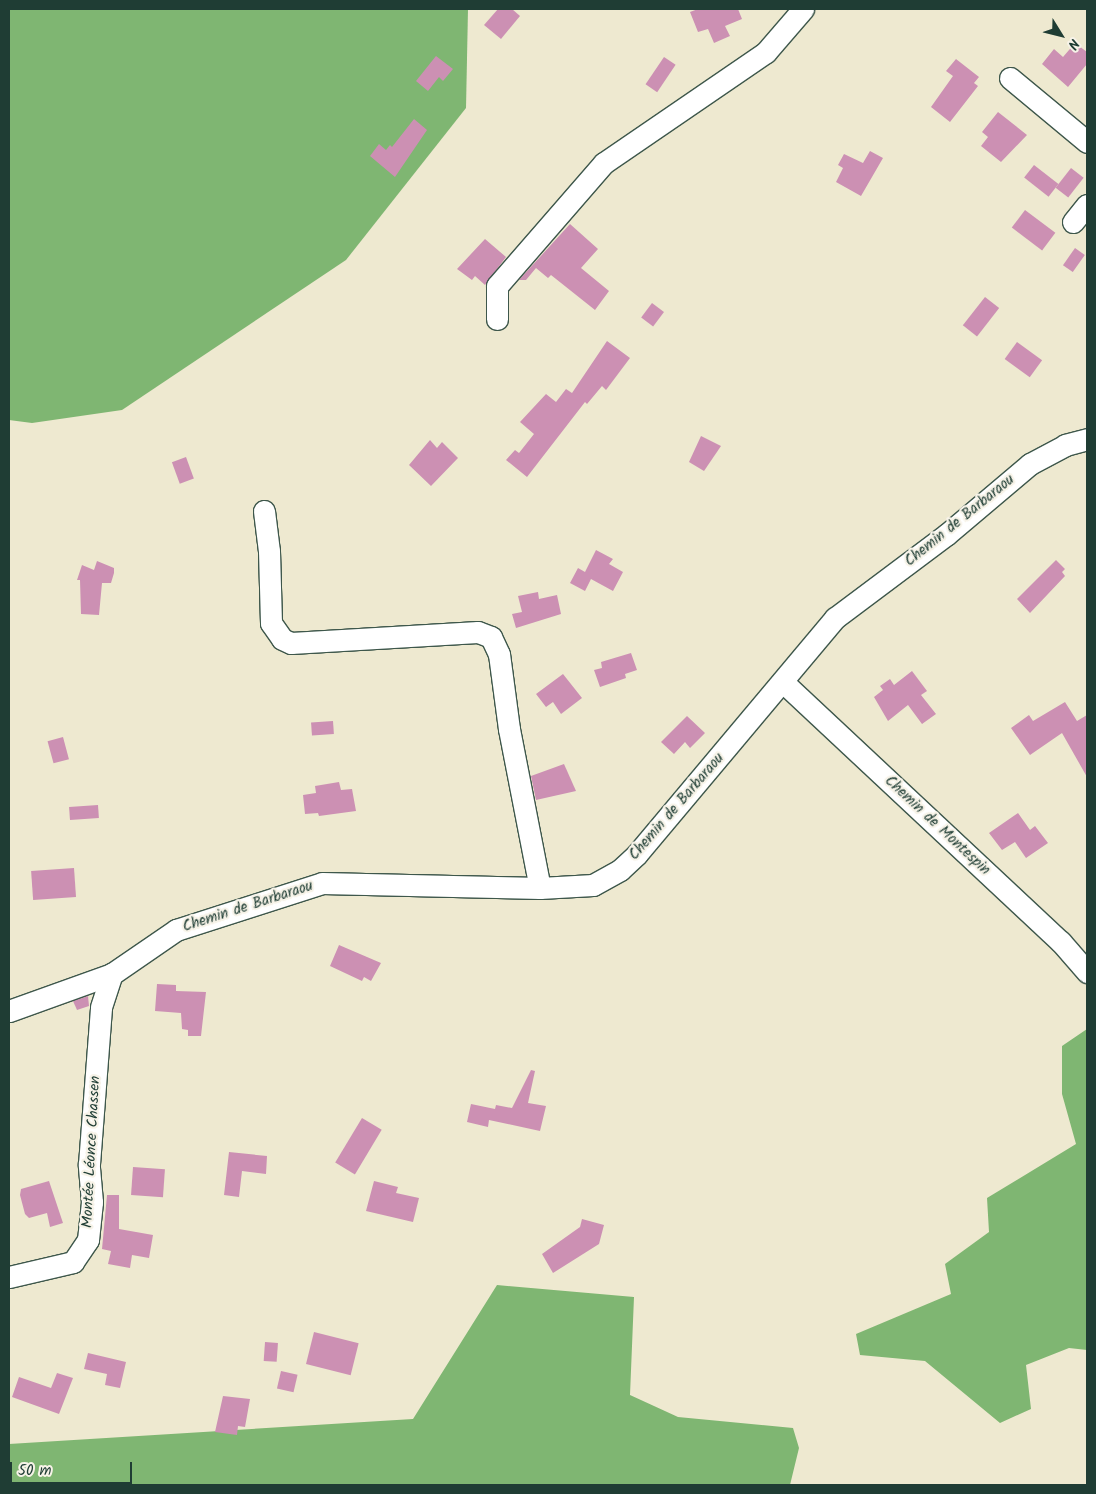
<!DOCTYPE html>
<html>
<head>
<meta charset="utf-8">
<style>
  body { margin:0 }
  #map { position:relative; width:1096px; height:1494px; overflow:hidden; background:#eee9d0; font-family:Kalam,sans-serif }
  div>[style] { position:absolute }
  .forest>* { inset:0; background:#7fb672 }
  .building>* { inset:0; background:#cc90b3; transform-origin:0 0 }
  .roads { filter:drop-shadow(1px 0 #3e574b) drop-shadow(-1px 0 #3e574b) drop-shadow(0 1px #3e574b) drop-shadow(0 -1px #3e574b) }
  .minor>* { height:21px; margin:-10.5px; padding:0 10.5px; transform-origin:10.5px; border-radius:10.5px; background:#fff }
  span { translate:-50% -50%; white-space:nowrap; text-align:center; line-height:1.15; -webkit-text-stroke:4.5px #f7f3e8; paint-order:stroke }
  .street-label { font-size:15px; color:#1f3d34 }
  .frame { position:absolute; inset:0; border:10px solid #1f3d34; pointer-events:none }
  .north { position:absolute; left:1036px; top:10px; width:50px; height:50px; -webkit-text-stroke:4px #f7f3e8; paint-order:stroke; rotate:126deg; font-size:14px; font-weight:700; line-height:20px; text-align:center; color:#1f3d34 }
  .north::after { content:''; display:block; margin:auto; width:18px; height:22px; background:#1f3d34; clip-path:polygon(50% 0,100% 100%,50% 72%,0 100%) }
  .scale { position:absolute; left:10px; top:1462px; width:122px; height:22px; box-sizing:border-box; border:2px solid #1f3d34; border-top:0; padding-left:6px; font-size:15px; line-height:18px; white-space:nowrap; color:#1f3d34; -webkit-text-stroke:4px #f7f3e8; paint-order:stroke }
</style>
</head>
<body>
<div id="map">
  <div class="forest">
    <div style="clip-path:polygon(9px 9px,468px 9px,466px 108px,346px 260px,122px 410px,32px 423px,9px 420px)"></div>
    <div style="clip-path:polygon(1087px 1029px,1087px 1350px,1069px 1348px,1026px 1365px,1031px 1409px,1000px 1423px,925px 1361px,860px 1355px,856px 1334px,951px 1294px,945px 1264px,989px 1232px,987px 1198px,1076px 1144px,1062px 1094px,1062px 1046px)"></div>
    <div style="clip-path:polygon(497px 1285px,634px 1297px,630px 1395px,678px 1417px,793px 1428px,799px 1448px,790px 1485px,9px 1485px,9px 1444px,413px 1419px)"></div>
  </div>
  <div class="building">
    <div style="clip-path:polygon(498px 9px,512px 9px,520px 16px,501px 39px,484px 25px)"></div>
    <div style="clip-path:polygon(698px 9px,738px 9px,742px 19px,725px 26px,730px 36px,714px 43px,708px 29px,698px 32px,690px 12px)"></div>
    <div style="clip-path:polygon(1075px 43px,1087px 52px,1087px 64px,1068px 87px,1042px 64px,1054px 49px,1063px 57px)"></div>
    <div style="clip-path:polygon(436px 56px,453px 69px,443px 81px,439px 77px,428px 91px,416px 81px)"></div>
    <div style="left:664px;top:57px;width:14px;height:33px;rotate:34deg"></div>
    <div style="clip-path:polygon(956px 59px,979px 77px,974px 83px,978px 86px,950px 122px,931px 107px,953px 76px,946px 71px)"></div>
    <div style="clip-path:polygon(998px 112px,1027px 135px,1001px 162px,981px 146px,988px 137px,982px 132px)"></div>
    <div style="clip-path:polygon(414px 119px,427px 130px,395px 177px,370px 156px,379px 144px,386px 150px,390px 145px,392px 147px)"></div>
    <div style="clip-path:polygon(870px 151px,883px 158px,861px 196px,836px 182px,843px 168px,838px 165px,844px 154px,863px 163px)"></div>
    <div style="left:1034px;top:165px;width:31px;height:16px;rotate:38deg"></div>
    <div style="left:1071px;top:168px;width:16px;height:25px;rotate:38deg"></div>
    <div style="left:1025px;top:210px;width:38px;height:22px;rotate:37deg"></div>
    <div style="clip-path:polygon(570px 224px,598px 249px,581px 268px,609px 291px,595px 310px,551px 275px,548px 278px,536px 268px,526px 280px,519px 280px)"></div>
    <div style="clip-path:polygon(485px 239px,506px 257px,485px 285px,475px 276px,472px 280px,457px 269px)"></div>
    <div style="left:1075px;top:248px;width:12px;height:21px;rotate:35deg"></div>
    <div style="left:985px;top:297px;width:18px;height:36px;rotate:38deg"></div>
    <div style="left:652px;top:303px;width:15px;height:18px;rotate:37deg"></div>
    <div style="clip-path:polygon(607px 341px,630px 358px,606px 390px,602px 386px,587px 404px,585px 402px,527px 477px,506px 460px,515px 450px,519px 453px,534px 434px,520px 422px,546px 394px,556px 402px,566px 389px,572px 393px)"></div>
    <div style="left:1017px;top:342px;width:31px;height:21px;rotate:36deg"></div>
    <div style="clip-path:polygon(701px 436px,721px 446px,704px 471px,689px 462px)"></div>
    <div style="clip-path:polygon(430px 440px,437px 448px,442px 442px,458px 458px,431px 486px,409px 465px)"></div>
    <div style="left:186px;top:457px;width:23px;height:15px;rotate:70deg"></div>
    <div style="clip-path:polygon(596px 550px,613px 559px,609px 564px,623px 572px,613px 591px,591px 579px,585px 591px,570px 583px,578px 568px,585px 572px)"></div>
    <div style="clip-path:polygon(1056px 560px,1065px 569px,1062px 572px,1065px 576px,1030px 613px,1017px 599px)"></div>
    <div style="clip-path:polygon(97px 561px,114px 568px,114px 573px,111px 583px,102px 583px,99px 615px,81px 614px,80px 580px,77px 580px,82px 565px,94px 570px)"></div>
    <div style="clip-path:polygon(538px 592px,539px 599px,557px 595px,561px 614px,516px 628px,512px 614px,522px 612px,518px 596px)"></div>
    <div style="clip-path:polygon(631px 653px,637px 670px,625px 674px,626px 678px,600px 687px,594px 670px,602px 668px,601px 662px)"></div>
    <div style="clip-path:polygon(912px 671px,927px 691px,921px 695px,936px 714px,922px 724px,908px 705px,888px 721px,874px 697px,883px 690px,880px 686px,890px 679px,894px 685px)"></div>
    <div style="clip-path:polygon(563px 674px,582px 698px,561px 714px,553px 702px,546px 707px,536px 694px)"></div>
    <div style="clip-path:polygon(1065px 702px,1077px 721px,1087px 715px,1087px 777px,1062px 733px,1030px 755px,1011px 728px,1029px 715px,1033px 721px)"></div>
    <div style="clip-path:polygon(687px 716px,705px 733px,690px 748px,685px 742px,674px 754px,661px 742px)"></div>
    <div style="left:333px;top:721px;width:13px;height:22px;rotate:86deg"></div>
    <div style="left:63px;top:737px;width:23px;height:16px;rotate:75deg"></div>
    <div style="clip-path:polygon(564px 764px,576px 791px,536px 800px,531px 776px)"></div>
    <div style="clip-path:polygon(339px 782px,341px 790px,352px 789px,356px 811px,319px 816px,318px 813px,305px 814px,303px 795px,316px 793px,315px 786px)"></div>
    <div style="left:98px;top:805px;width:13px;height:29px;rotate:86deg"></div>
    <div style="clip-path:polygon(1018px 813px,1030px 830px,1035px 826px,1048px 843px,1026px 858px,1015px 842px,1002px 850px,989px 833px)"></div>
    <div style="left:74px;top:868px;width:29px;height:43px;rotate:86deg"></div>
    <div style="clip-path:polygon(339px 945px,381px 963px,371px 981px,364px 977px,362px 981px,330px 966px)"></div>
    <div style="clip-path:polygon(157px 984px,176px 985px,176px 991px,206px 992px,201px 1036px,188px 1036px,188px 1030px,182px 1029px,181px 1013px,155px 1011px)"></div>
    <div style="clip-path:polygon(88px 996px,89px 1006px,77px 1010px,73px 1001px)"></div>
    <div style="clip-path:polygon(531px 1070px,535px 1071px,528px 1103px,546px 1106px,540px 1131px,489px 1120px,488px 1127px,467px 1122px,471px 1104px,495px 1109px,496px 1105px,512px 1108px)"></div>
    <div style="left:362px;top:1118px;width:23px;height:52px;rotate:31deg"></div>
    <div style="clip-path:polygon(229px 1152px,267px 1156px,266px 1174px,242px 1171px,239px 1197px,224px 1195px)"></div>
    <div style="left:133px;top:1167px;width:32px;height:28px;rotate:4deg"></div>
    <div style="clip-path:polygon(49px 1181px,63px 1223px,50px 1227px,47px 1213px,29px 1218px,25px 1214px,20px 1195px,21px 1189px)"></div>
    <div style="clip-path:polygon(374px 1181px,398px 1187px,396px 1193px,419px 1198px,413px 1222px,366px 1211px)"></div>
    <div style="clip-path:polygon(107px 1195px,119px 1195px,119px 1229px,153px 1235px,149px 1258px,132px 1255px,130px 1268px,108px 1264px,111px 1251px,102px 1249px)"></div>
    <div style="clip-path:polygon(582px 1219px,604px 1225px,599px 1244px,553px 1273px,542px 1254px,580px 1227px)"></div>
    <div style="left:314px;top:1332px;width:46px;height:33px;rotate:14deg"></div>
    <div style="left:265px;top:1342px;width:13px;height:19px;rotate:4deg"></div>
    <div style="clip-path:polygon(88px 1353px,126px 1362px,120px 1388px,105px 1385px,107px 1374px,84px 1369px)"></div>
    <div style="left:281px;top:1371px;width:17px;height:18px;rotate:13deg"></div>
    <div style="clip-path:polygon(57px 1373px,73px 1378px,59px 1414px,12px 1397px,19px 1377px,51px 1388px)"></div>
    <div style="clip-path:polygon(223px 1396px,250px 1399px,245px 1427px,238px 1426px,237px 1435px,215px 1432px)"></div>
  </div>
  <div class="roads">
    <div class="minor">
      <div style="left:1010px;top:78px;width:100px;rotate:39.7deg"></div>
      <div style="left:1073px;top:222px;width:22px;rotate:-51deg"></div>
      <div style="left:497px;top:319px;width:33px;rotate:-90deg"></div>
      <div style="left:497px;top:286px;width:163px;rotate:-49deg"></div>
      <div style="left:604px;top:163px;width:196px;rotate:-34.4deg"></div>
      <div style="left:766px;top:52px;width:57px;rotate:-49.3deg"></div>
      <div style="left:264px;top:511px;width:40px;rotate:82.9deg"></div>
      <div style="left:269px;top:551px;width:72px;rotate:88.4deg"></div>
      <div style="left:271px;top:623px;width:19px;rotate:55deg"></div>
      <div style="left:282px;top:639px;width:10px;rotate:24deg"></div>
      <div style="left:291px;top:643px;width:187px;rotate:-3.4deg"></div>
      <div style="left:478px;top:632px;width:14px;rotate:21deg"></div>
      <div style="left:491px;top:637px;width:19px;rotate:65deg"></div>
      <div style="left:499px;top:654px;width:76px;rotate:82.4deg"></div>
      <div style="left:509px;top:729px;width:162px;rotate:79deg"></div>
      <div style="left:784px;top:683px;width:379px;rotate:43.1deg"></div>
      <div style="left:1061px;top:942px;width:40px;rotate:49deg"></div>
      <div style="left:9px;top:1011px;width:109px;rotate:-19.8deg"></div>
      <div style="left:112px;top:974px;width:78px;rotate:-34.5deg"></div>
      <div style="left:176px;top:930px;width:153px;rotate:-17.8deg"></div>
      <div style="left:322px;top:883px;width:218px;rotate:1.3deg"></div>
      <div style="left:540px;top:888px;width:53px;rotate:-3.2deg"></div>
      <div style="left:593px;top:885px;width:31px;rotate:-29deg"></div>
      <div style="left:620px;top:870px;width:23px;rotate:-43deg"></div>
      <div style="left:637px;top:854px;width:308px;rotate:-50deg"></div>
      <div style="left:835px;top:618px;width:139px;rotate:-36.8deg"></div>
      <div style="left:946px;top:535px;width:110px;rotate:-40.2deg"></div>
      <div style="left:1030px;top:464px;width:40px;rotate:-28deg"></div>
      <div style="left:1065px;top:445px;width:23px;rotate:-15deg"></div>
      <div style="left:9px;top:1277px;width:66px;rotate:-13.2deg"></div>
      <div style="left:73px;top:1262px;width:27px;rotate:-56deg"></div>
      <div style="left:88px;top:1240px;width:38px;rotate:-84deg"></div>
      <div style="left:92px;top:1202px;width:38px;rotate:-95deg"></div>
      <div style="left:89px;top:1164px;width:157px;rotate:-85.6deg"></div>
      <div style="left:101px;top:1007px;width:35px;rotate:-72deg"></div>
    </div>
  </div>
  <div class="street-label">
    <span style="left:960px;top:521px;rotate:-39deg">Chemin de Barbaraou</span>
    <span style="left:677px;top:807px;rotate:-49deg">Chemin de Barbaraou</span>
    <span style="left:937px;top:826px;rotate:43deg">Chemin de Montespin</span>
    <span style="left:248px;top:907px;rotate:-18deg">Chemin de Barbaraou</span>
    <span style="left:92px;top:1152px;rotate:-87deg">Montée Léonce Chassen</span>
  </div>
  <div class="frame"></div>
  <div class="north">N</div>
  <div class="scale">50 m</div>
</div>
</body>
</html>
